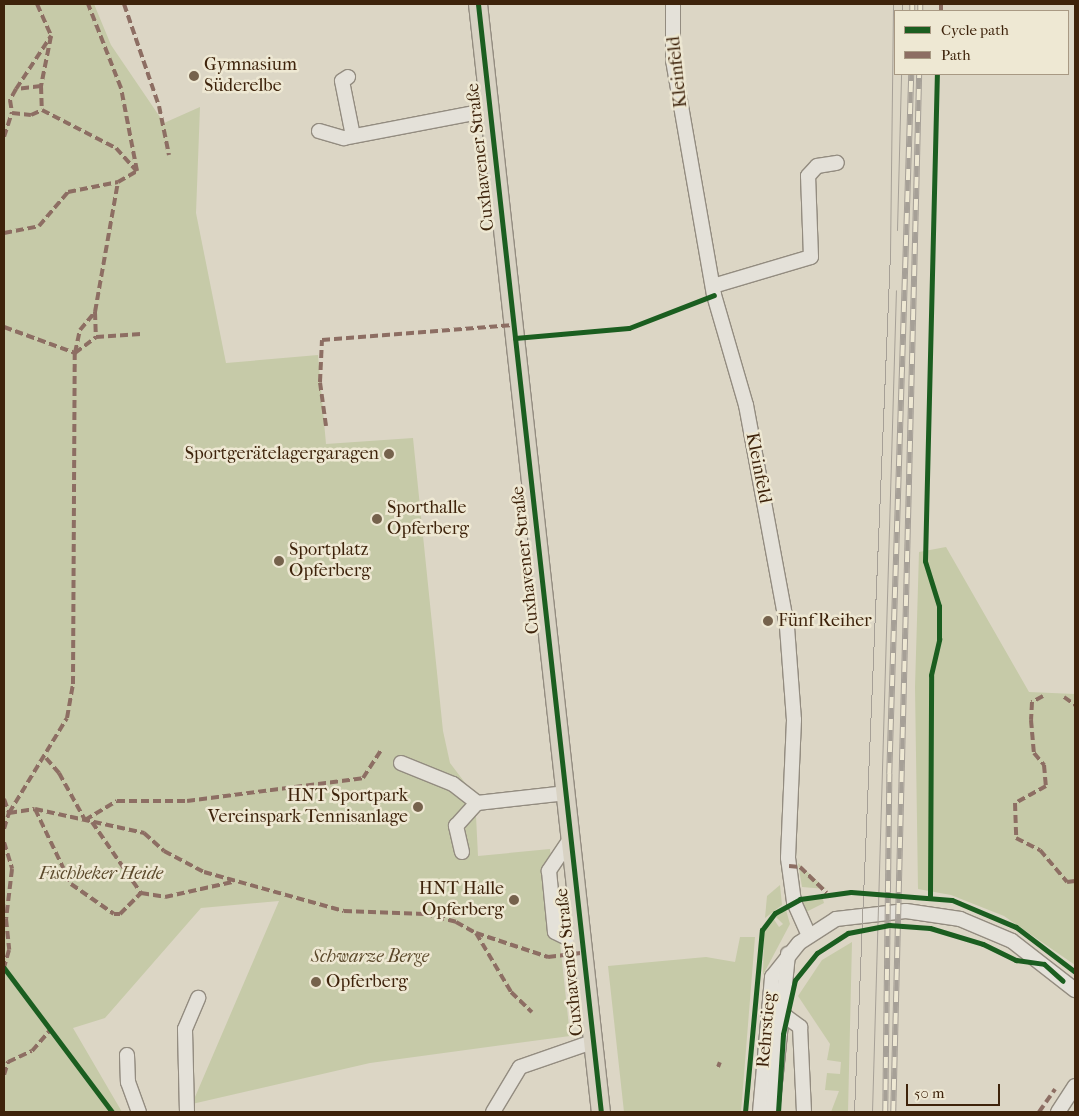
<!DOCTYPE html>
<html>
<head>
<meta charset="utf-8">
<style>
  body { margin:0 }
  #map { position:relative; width:1079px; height:1116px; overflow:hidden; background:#dcd6c5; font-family:"IM FELL French Canon",serif }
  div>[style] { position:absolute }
  .green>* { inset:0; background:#c6caa8 }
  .roads { filter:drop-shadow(1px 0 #938c80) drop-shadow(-1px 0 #938c80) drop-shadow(0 1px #938c80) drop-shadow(0 -1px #938c80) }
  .minor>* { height:14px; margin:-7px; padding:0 7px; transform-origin:7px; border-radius:7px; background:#e4e1d9 }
  .major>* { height:18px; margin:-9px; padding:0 9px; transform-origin:9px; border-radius:9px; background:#d8d2c3 }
  .tram>* { height:1px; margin:-0.5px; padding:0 0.5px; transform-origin:0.5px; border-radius:0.5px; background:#a6a097 }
  .rail>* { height:5.5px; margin-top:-2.75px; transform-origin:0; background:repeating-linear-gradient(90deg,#eee8d3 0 11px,#a6a097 0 22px); box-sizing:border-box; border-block:1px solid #a6a097 }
  .quiet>* { height:4px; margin-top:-2px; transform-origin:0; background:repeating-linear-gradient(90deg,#8d6e63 0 8px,transparent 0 12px) }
  .cycleway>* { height:5px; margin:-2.5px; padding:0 2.5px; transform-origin:2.5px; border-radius:2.5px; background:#1b5e20 }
  .dots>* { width:14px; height:14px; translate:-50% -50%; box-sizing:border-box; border:2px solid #eee8d3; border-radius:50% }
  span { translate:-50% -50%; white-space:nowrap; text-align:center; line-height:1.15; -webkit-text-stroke:5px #eee8d3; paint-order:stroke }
  .poi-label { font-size:18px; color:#3e230b }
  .left { translate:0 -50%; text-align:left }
  .right { translate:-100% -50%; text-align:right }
  .street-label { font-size:18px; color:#3e230b }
  .park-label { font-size:18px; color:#5c4a2c; font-style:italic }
  .frame { position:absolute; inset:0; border:5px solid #3e230b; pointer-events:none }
  .legend { position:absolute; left:894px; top:10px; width:175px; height:65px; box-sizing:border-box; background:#eee8d3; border:1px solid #a89983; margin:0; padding:6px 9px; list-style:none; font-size:15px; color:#3e230b }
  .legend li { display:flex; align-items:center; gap:10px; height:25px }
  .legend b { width:25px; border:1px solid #a89983 }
  .scale { position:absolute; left:906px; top:1084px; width:94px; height:22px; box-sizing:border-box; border:2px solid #3e230b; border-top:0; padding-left:6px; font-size:15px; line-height:18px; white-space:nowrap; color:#3e230b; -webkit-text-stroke:4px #eee8d3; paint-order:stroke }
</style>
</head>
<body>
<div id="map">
  <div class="green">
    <div style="clip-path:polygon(4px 4px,94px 4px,111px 45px,164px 123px,200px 107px,196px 213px,226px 363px,318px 355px,326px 444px,413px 438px,443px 731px,450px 763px,475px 796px,478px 856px,550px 849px,570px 1036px,370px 1063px,192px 1104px,279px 901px,201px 908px,105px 1018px,73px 1028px,122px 1112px,4px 1112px)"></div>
    <div style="clip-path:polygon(946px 547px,1029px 692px,1075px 694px,1075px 965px,1004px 916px,951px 895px,918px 889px,915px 687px,919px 552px)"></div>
    <div style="clip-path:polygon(798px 863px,826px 889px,802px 887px)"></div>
    <div style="clip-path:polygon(780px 885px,782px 905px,765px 918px,767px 896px)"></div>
    <div style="clip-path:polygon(822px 896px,824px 903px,806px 912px,801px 901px)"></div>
    <div style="clip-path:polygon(786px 910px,790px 924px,763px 975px,764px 932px,773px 918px,779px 927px,783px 924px,775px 916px)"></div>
    <div style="clip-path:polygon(740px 937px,755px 937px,741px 1112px,624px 1112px,608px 966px,706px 957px,735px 962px)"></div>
    <div style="clip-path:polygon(852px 942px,848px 1112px,831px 1112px,839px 1091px,825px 1090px,827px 1073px,840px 1074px,841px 1062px,827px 1060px,830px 1044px,798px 996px,822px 960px)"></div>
  </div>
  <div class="roads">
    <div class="minor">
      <div style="left:673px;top:4px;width:56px;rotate:90deg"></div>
      <div style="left:673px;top:60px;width:239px;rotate:80.1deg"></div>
      <div style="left:714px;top:295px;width:115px;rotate:73.8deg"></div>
      <div style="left:746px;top:405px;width:226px;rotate:79.5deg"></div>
      <div style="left:787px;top:627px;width:93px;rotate:85.7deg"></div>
      <div style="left:794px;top:720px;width:138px;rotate:92.5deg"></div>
      <div style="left:788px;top:858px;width:44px;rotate:82.2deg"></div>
      <div style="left:794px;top:902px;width:36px;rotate:66deg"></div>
      <div style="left:348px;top:77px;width:7px;rotate:146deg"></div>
      <div style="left:342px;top:81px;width:56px;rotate:78.7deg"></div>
      <div style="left:319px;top:131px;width:26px;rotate:16deg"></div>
      <div style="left:344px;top:138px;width:149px;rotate:-10.9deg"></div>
      <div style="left:713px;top:286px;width:102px;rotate:-16.5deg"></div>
      <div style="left:811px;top:257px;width:81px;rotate:-92.1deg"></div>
      <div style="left:808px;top:176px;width:13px;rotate:-48deg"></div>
      <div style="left:817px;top:166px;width:20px;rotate:-9deg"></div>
      <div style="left:401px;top:763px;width:56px;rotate:22deg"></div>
      <div style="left:453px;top:784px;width:31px;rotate:38deg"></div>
      <div style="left:571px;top:838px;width:40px;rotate:124deg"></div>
      <div style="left:549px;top:871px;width:61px;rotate:84.4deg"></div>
      <div style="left:555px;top:932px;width:30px;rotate:26deg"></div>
      <div style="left:462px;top:852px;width:27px;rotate:-103deg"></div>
      <div style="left:456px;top:826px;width:31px;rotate:-48deg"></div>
      <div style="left:477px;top:803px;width:90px;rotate:-6.4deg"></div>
      <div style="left:773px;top:1020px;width:13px;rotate:-18deg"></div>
      <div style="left:785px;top:1016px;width:19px;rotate:36deg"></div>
      <div style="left:800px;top:1027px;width:85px;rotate:87.3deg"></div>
      <div style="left:127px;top:1055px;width:27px;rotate:88deg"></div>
      <div style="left:128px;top:1082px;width:32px;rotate:70deg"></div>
      <div style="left:187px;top:1112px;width:83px;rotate:-91.4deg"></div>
      <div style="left:185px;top:1029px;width:34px;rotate:-67deg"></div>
      <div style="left:493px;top:1112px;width:52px;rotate:-59deg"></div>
      <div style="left:520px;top:1067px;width:76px;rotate:-19.1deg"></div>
      <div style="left:760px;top:1112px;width:136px;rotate:-84.9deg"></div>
      <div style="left:772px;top:977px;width:43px;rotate:-51.5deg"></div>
      <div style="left:799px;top:943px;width:44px;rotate:-33deg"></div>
      <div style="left:836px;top:919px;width:70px;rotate:-6.5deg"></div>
      <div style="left:906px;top:911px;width:55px;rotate:8.4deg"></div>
      <div style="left:960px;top:919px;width:56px;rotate:22.9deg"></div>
      <div style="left:1012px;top:941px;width:80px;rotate:37.9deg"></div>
      <div style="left:772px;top:1112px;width:159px;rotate:-84.2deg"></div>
      <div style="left:1058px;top:1112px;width:31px;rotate:-57deg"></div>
    </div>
    <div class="major">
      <div style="left:478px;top:4px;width:1115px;rotate:83.67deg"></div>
    </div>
  </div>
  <div class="tram">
    <div style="left:902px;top:11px;width:7px;rotate:-90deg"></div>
    <div style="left:897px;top:230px;width:156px;rotate:-88.5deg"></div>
    <div style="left:854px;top:1112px;width:859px;rotate:-87.6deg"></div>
    <div style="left:890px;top:254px;width:250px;rotate:-89.3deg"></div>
    <div style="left:872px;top:1112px;width:822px;rotate:-88.33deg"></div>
  </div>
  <div class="rail">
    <div style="left:912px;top:11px;width:7px;rotate:-90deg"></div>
    <div style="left:920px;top:11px;width:7px;rotate:-90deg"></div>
    <div style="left:885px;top:1112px;width:338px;rotate:-89.3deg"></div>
    <div style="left:889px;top:774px;width:700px;rotate:-88.2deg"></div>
    <div style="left:893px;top:1112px;width:1038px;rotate:-88.57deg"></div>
  </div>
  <div class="quiet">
    <div style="left:37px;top:4px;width:35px;rotate:66deg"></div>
    <div style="left:51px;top:36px;width:51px;rotate:101.3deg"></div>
    <div style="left:41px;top:86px;width:24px;rotate:88deg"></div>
    <div style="left:42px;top:110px;width:83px;rotate:27.2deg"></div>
    <div style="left:116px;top:148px;width:31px;rotate:48deg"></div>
    <div style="left:124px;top:4px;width:108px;rotate:71.1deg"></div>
    <div style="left:159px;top:106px;width:50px;rotate:78.5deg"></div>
    <div style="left:941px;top:11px;width:7px;rotate:-90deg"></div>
    <div style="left:41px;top:86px;width:25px;rotate:173deg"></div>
    <div style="left:16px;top:89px;width:13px;rotate:119deg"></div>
    <div style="left:10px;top:100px;width:13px;rotate:81deg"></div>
    <div style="left:12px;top:113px;width:19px;rotate:6deg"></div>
    <div style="left:31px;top:115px;width:12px;rotate:-24deg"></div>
    <div style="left:16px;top:89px;width:64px;rotate:-56.6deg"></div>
    <div style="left:4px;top:137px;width:25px;rotate:-72deg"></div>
    <div style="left:4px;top:233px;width:36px;rotate:-11deg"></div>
    <div style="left:39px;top:226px;width:45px;rotate:-49.5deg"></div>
    <div style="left:68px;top:192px;width:51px;rotate:-11.3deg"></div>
    <div style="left:95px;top:312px;width:25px;rotate:88deg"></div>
    <div style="left:96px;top:337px;width:45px;rotate:-3.8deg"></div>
    <div style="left:4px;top:327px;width:76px;rotate:20.1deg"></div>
    <div style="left:75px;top:353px;width:26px;rotate:-37deg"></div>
    <div style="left:326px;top:426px;width:44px;rotate:-97.8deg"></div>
    <div style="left:320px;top:382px;width:42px;rotate:-87.3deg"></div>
    <div style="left:322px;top:340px;width:192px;rotate:-4.5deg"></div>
    <div style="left:1043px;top:696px;width:13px;rotate:151deg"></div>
    <div style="left:1032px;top:702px;width:18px;rotate:93deg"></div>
    <div style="left:1031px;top:720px;width:33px;rotate:85deg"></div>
    <div style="left:1034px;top:753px;width:16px;rotate:50deg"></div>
    <div style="left:1044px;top:765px;width:21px;rotate:85deg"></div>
    <div style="left:1046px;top:786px;width:35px;rotate:151deg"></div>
    <div style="left:1015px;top:803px;width:35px;rotate:88deg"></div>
    <div style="left:1016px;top:838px;width:27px;rotate:27deg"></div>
    <div style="left:1040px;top:850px;width:42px;rotate:49.8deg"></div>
    <div style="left:1067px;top:882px;width:8px;rotate:-7deg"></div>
    <div style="left:1064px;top:697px;width:14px;rotate:36deg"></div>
    <div style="left:46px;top:758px;width:20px;rotate:49deg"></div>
    <div style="left:59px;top:773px;width:54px;rotate:61deg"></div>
    <div style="left:85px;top:820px;width:37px;rotate:-31deg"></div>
    <div style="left:117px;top:801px;width:70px"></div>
    <div style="left:187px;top:801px;width:177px;rotate:-7.4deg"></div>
    <div style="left:363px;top:778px;width:35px;rotate:-57deg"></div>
    <div style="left:4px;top:799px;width:15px;rotate:70deg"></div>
    <div style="left:35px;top:809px;width:83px;rotate:64.4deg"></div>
    <div style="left:71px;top:884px;width:52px;rotate:34.9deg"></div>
    <div style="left:114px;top:914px;width:6px"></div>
    <div style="left:120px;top:914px;width:30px;rotate:-45deg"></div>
    <div style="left:141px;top:893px;width:24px;rotate:9deg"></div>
    <div style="left:165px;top:897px;width:69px;rotate:-12.6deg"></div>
    <div style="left:9px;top:813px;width:26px;rotate:-9deg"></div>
    <div style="left:35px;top:809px;width:112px;rotate:12.4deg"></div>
    <div style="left:144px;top:833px;width:27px;rotate:42deg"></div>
    <div style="left:164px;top:851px;width:45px;rotate:27.7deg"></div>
    <div style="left:204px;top:872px;width:145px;rotate:15.6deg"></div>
    <div style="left:344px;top:911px;width:81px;rotate:2.1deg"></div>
    <div style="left:425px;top:914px;width:32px;rotate:14deg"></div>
    <div style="left:456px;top:922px;width:23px;rotate:29deg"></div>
    <div style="left:476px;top:933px;width:69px;rotate:59.3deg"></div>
    <div style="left:511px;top:992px;width:29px;rotate:44deg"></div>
    <div style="left:92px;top:822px;width:86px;rotate:55.4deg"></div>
    <div style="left:4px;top:829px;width:17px;rotate:-73deg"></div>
    <div style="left:9px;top:813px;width:111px;rotate:-58.6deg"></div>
    <div style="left:67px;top:718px;width:35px;rotate:-80deg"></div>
    <div style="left:73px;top:684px;width:331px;rotate:-89.7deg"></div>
    <div style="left:75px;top:353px;width:24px;rotate:-78deg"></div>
    <div style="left:80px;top:330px;width:23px;rotate:-50deg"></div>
    <div style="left:95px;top:312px;width:132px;rotate:-80deg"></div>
    <div style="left:118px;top:182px;width:22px;rotate:-30deg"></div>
    <div style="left:137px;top:171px;width:85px;rotate:-100.9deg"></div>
    <div style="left:121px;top:88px;width:90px;rotate:-111.4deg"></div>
    <div style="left:4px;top:842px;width:28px;rotate:73deg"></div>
    <div style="left:12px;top:869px;width:50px;rotate:96.8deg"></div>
    <div style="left:6px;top:919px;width:31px;rotate:84deg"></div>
    <div style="left:9px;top:950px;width:18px;rotate:106deg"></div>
    <div style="left:789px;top:866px;width:11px;rotate:5deg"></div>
    <div style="left:800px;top:867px;width:37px;rotate:44deg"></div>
    <div style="left:476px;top:933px;width:76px;rotate:18.4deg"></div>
    <div style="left:548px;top:957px;width:35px;rotate:-7deg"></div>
    <div style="left:718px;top:1067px;width:5px;rotate:-68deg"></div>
    <div style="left:4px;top:1075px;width:14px;rotate:-73deg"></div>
    <div style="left:8px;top:1062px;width:26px;rotate:-25deg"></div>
    <div style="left:32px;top:1051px;width:29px;rotate:-49deg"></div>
    <div style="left:1039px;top:1112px;width:28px;rotate:-55deg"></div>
  </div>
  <div class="cycleway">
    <div style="left:478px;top:4px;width:1115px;rotate:83.67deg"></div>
    <div style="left:515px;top:338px;width:114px;rotate:-5deg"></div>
    <div style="left:629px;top:328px;width:91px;rotate:-21.2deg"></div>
    <div style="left:930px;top:896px;width:221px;rotate:-89.7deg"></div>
    <div style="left:931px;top:675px;width:37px;rotate:-77deg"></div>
    <div style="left:939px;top:639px;width:33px;rotate:-90deg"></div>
    <div style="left:939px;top:606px;width:47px;rotate:-107.3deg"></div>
    <div style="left:925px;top:561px;width:487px;rotate:-88.6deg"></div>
    <div style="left:4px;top:968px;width:180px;rotate:53.1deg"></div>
    <div style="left:745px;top:1112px;width:183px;rotate:-84.7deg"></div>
    <div style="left:762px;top:930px;width:21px;rotate:-53deg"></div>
    <div style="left:775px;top:913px;width:29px;rotate:-29deg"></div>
    <div style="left:800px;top:899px;width:51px;rotate:-7.8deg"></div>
    <div style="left:851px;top:892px;width:101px;rotate:4.5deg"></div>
    <div style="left:952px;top:900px;width:69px;rotate:22.9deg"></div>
    <div style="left:1016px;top:927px;width:74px;rotate:37.3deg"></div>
    <div style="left:778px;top:1112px;width:78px;rotate:-86.3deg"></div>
    <div style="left:783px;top:1034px;width:55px;rotate:-77.5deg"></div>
    <div style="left:795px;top:980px;width:35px;rotate:-51deg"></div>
    <div style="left:817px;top:953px;width:37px;rotate:-33deg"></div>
    <div style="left:848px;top:933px;width:42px;rotate:-11deg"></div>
    <div style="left:889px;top:925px;width:41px;rotate:4.2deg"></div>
    <div style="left:930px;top:928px;width:55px;rotate:16.8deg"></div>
    <div style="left:983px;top:944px;width:37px;rotate:26deg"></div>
    <div style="left:1016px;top:960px;width:28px;rotate:8deg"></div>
    <div style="left:1044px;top:964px;width:25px;rotate:42deg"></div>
  </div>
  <div class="dots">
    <div style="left:194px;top:76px;background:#75624c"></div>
    <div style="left:389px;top:454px;background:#75624c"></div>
    <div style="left:377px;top:519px;background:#75624c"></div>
    <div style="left:279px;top:561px;background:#75624c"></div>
    <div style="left:768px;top:621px;background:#75624c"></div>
    <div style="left:418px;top:807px;background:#75624c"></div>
    <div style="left:514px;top:900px;background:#75624c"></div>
    <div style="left:316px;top:982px;background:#75624c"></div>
  </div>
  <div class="poi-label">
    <span class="left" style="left:204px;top:76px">Gymnasium<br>Süderelbe</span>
    <span class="right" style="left:379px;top:454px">Sportgerätelagergaragen</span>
    <span class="left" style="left:387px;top:519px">Sporthalle<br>Opferberg</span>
    <span class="left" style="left:289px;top:561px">Sportplatz<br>Opferberg</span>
    <span class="left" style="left:778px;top:621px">Fünf Reiher</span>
    <span class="right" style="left:408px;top:807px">HNT Sportpark<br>Vereinspark Tennisanlage</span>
    <span class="right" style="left:504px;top:900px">HNT Halle<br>Opferberg</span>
    <span class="left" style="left:326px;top:982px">Opferberg</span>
  </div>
  <div class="street-label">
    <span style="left:678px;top:72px;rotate:-96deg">Kleinfeld</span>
    <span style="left:481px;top:157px;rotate:-96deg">Cuxhavener Straße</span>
    <span style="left:758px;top:468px;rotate:79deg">Kleinfeld</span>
    <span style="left:526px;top:560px;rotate:-96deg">Cuxhavener Straße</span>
    <span style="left:570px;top:962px;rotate:-96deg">Cuxhavener Straße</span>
    <span style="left:767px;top:1030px;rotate:-85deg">Rehrstieg</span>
  </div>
  <div class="park-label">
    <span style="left:101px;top:874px">Fischbeker Heide</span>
    <span style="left:370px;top:957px">Schwarze Berge</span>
  </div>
  <div class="frame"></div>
  <ul class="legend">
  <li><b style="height:6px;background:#1b5e20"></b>Cycle path</li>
  <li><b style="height:6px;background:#8d6e63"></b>Path</li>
  </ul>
  <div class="scale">50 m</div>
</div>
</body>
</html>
